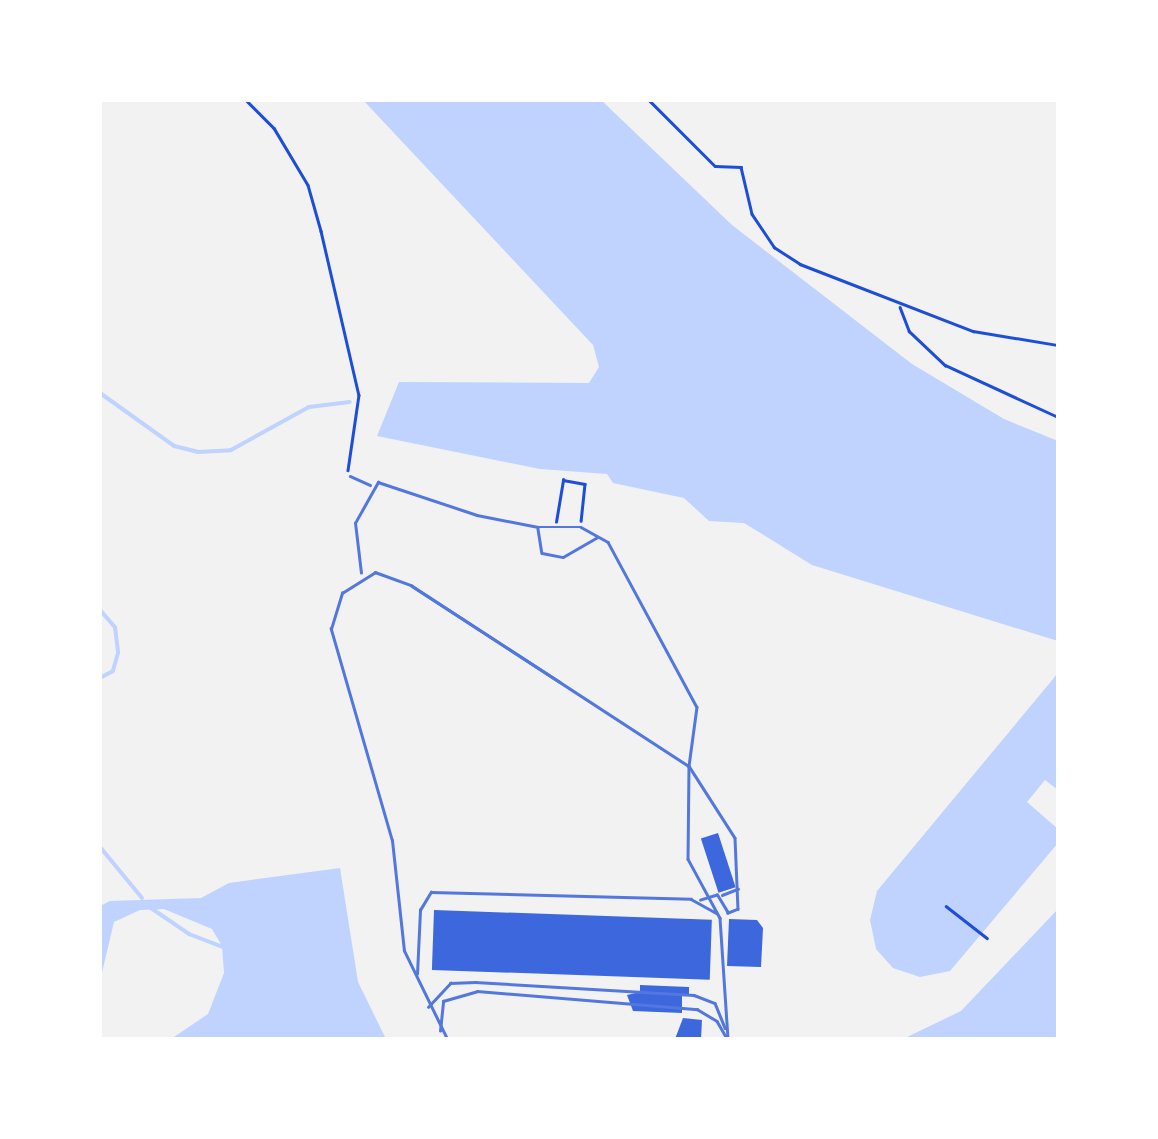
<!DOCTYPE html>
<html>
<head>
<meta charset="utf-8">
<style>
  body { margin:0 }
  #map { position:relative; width:1158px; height:1139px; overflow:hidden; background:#f2f2f2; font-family:Merriweather,serif }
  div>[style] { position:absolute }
  .water>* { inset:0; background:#bfd3fe }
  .stream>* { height:4px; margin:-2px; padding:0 2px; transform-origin:2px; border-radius:2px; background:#bfd3fe }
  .building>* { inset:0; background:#3d67dc; transform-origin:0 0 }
  .path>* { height:2.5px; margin:-1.25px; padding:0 1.25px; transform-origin:1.25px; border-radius:1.25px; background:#1d4ed8 }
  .service>* { height:2.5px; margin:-1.25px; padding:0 1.25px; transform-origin:1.25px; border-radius:1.25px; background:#5277de }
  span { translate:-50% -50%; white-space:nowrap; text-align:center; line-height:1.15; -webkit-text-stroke:8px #fff; paint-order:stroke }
  .frame { position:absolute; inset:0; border:102px solid #fff; pointer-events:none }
</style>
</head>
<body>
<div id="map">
  <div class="water">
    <div style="clip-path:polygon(363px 100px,601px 100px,732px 225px,912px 364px,1004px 419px,1058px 441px,1058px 641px,812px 565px,744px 523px,709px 521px,684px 498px,613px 483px,607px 474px,540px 469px,377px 436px,399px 382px,589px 383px,599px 367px,593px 345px)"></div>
    <div style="clip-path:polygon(1058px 673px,1058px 790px,1045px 780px,1027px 802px,1058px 829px,1058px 843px,950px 971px,920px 977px,893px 968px,876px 949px,870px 920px,877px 891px)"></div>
    <div style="clip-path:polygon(340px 868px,358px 982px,386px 1039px,171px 1039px,208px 1014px,224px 973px,222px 946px,212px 929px,164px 909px,140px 910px,114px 922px,100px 981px,100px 906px,110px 901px,201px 898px,229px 883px)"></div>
    <div style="clip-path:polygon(1058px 909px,1058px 1039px,903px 1039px,961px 1011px)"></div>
  </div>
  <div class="stream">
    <div style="left:100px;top:393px;width:91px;rotate:35.6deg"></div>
    <div style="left:174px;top:446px;width:25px;rotate:14deg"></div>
    <div style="left:198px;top:452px;width:33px;rotate:-3deg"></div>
    <div style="left:231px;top:450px;width:89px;rotate:-28.9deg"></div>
    <div style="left:309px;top:407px;width:41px;rotate:-7deg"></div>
    <div style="left:100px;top:610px;width:23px;rotate:49deg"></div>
    <div style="left:115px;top:627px;width:26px;rotate:83deg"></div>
    <div style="left:118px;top:653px;width:19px;rotate:106deg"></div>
    <div style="left:113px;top:671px;width:15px;rotate:152deg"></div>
    <div style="left:100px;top:847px;width:66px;rotate:50.5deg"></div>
    <div style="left:148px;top:906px;width:50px;rotate:34.3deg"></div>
    <div style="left:189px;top:934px;width:40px;rotate:21deg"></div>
  </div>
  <div class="building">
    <div style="left:718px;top:833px;width:57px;height:18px;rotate:72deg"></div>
    <div style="left:434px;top:910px;width:278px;height:60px;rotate:2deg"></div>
    <div style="clip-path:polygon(729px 919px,757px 920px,763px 928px,761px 967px,727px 966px)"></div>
    <div style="clip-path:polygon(640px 985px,689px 987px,689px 996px,682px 996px,682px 1013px,633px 1011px,627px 995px,640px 992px)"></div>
    <div style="clip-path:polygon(683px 1018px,702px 1020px,701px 1039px,675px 1039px)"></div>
  </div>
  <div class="path">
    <div style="left:246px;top:100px;width:40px;rotate:45deg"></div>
    <div style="left:274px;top:128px;width:66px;rotate:59.2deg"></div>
    <div style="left:308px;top:185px;width:48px;rotate:74.2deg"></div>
    <div style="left:321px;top:231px;width:168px;rotate:77deg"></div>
    <div style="left:359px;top:395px;width:76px;rotate:98.3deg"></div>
    <div style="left:649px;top:100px;width:93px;rotate:45deg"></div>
    <div style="left:715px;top:166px;width:26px;rotate:2deg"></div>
    <div style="left:741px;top:167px;width:48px;rotate:76.8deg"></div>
    <div style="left:752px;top:214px;width:40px;rotate:56deg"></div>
    <div style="left:774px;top:247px;width:31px;rotate:33deg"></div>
    <div style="left:800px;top:264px;width:186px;rotate:21.2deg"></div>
    <div style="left:973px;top:331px;width:86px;rotate:9.4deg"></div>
    <div style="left:900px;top:307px;width:26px;rotate:69deg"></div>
    <div style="left:909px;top:331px;width:50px;rotate:43.4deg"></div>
    <div style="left:945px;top:365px;width:124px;rotate:24.7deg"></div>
    <div style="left:556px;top:522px;width:43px;rotate:-80.5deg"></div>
    <div style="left:563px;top:480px;width:22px;rotate:10deg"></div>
    <div style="left:585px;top:484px;width:37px;rotate:96deg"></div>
    <div style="left:946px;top:906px;width:52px;rotate:38deg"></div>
  </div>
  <div class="service">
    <div style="left:350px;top:476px;width:22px;rotate:24deg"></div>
    <div style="left:538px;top:529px;width:24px;rotate:81deg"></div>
    <div style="left:542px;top:553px;width:21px;rotate:11deg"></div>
    <div style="left:563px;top:557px;width:39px;rotate:-30deg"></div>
    <div style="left:361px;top:573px;width:50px;rotate:-96.8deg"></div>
    <div style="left:355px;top:523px;width:47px;rotate:-60.7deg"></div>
    <div style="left:378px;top:482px;width:104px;rotate:18.4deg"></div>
    <div style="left:477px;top:515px;width:62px;rotate:11.1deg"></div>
    <div style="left:538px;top:527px;width:43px"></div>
    <div style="left:581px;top:527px;width:31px;rotate:29deg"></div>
    <div style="left:608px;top:542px;width:187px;rotate:61.7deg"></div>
    <div style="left:697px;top:707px;width:60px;rotate:97.7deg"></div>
    <div style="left:689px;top:766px;width:85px;rotate:57.4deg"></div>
    <div style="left:735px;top:838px;width:71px;rotate:87.6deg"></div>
    <div style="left:738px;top:909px;width:11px;rotate:158deg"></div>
    <div style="left:728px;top:913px;width:21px;rotate:-121deg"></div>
    <div style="left:717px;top:895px;width:17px;rotate:163deg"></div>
    <div style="left:412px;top:586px;width:176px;rotate:33deg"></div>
    <div style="left:722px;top:895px;width:17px;rotate:-21deg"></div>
    <div style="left:417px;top:974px;width:64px;rotate:-87.3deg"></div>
    <div style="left:420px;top:910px;width:21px;rotate:-59deg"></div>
    <div style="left:431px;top:892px;width:260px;rotate:1.5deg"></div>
    <div style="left:691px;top:899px;width:29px;rotate:29deg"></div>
    <div style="left:428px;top:1007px;width:33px;rotate:-47deg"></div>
    <div style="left:450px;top:983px;width:25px;rotate:-2deg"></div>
    <div style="left:475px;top:982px;width:219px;rotate:3.4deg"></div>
    <div style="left:694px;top:995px;width:22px;rotate:21deg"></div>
    <div style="left:715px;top:1003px;width:27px;rotate:68deg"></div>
    <div style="left:440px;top:1031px;width:30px;rotate:-84deg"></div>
    <div style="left:443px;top:1001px;width:35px;rotate:-16deg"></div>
    <div style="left:477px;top:991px;width:221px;rotate:4.7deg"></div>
    <div style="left:697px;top:1009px;width:23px;rotate:31deg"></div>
    <div style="left:717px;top:1021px;width:20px;rotate:60deg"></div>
    <div style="left:447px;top:1039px;width:98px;rotate:-116deg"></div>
    <div style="left:404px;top:951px;width:111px;rotate:-96.2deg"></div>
    <div style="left:392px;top:841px;width:221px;rotate:-106.1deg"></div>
    <div style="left:331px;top:629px;width:38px;rotate:-73deg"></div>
    <div style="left:342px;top:593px;width:39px;rotate:-32deg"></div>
    <div style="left:375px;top:572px;width:38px;rotate:20deg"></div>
    <div style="left:411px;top:585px;width:332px;rotate:33.1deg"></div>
    <div style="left:689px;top:766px;width:93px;rotate:90.6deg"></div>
    <div style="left:688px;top:859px;width:67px;rotate:61.5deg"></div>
    <div style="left:720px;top:918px;width:121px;rotate:86.2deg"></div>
  </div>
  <div class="frame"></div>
</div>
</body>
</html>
